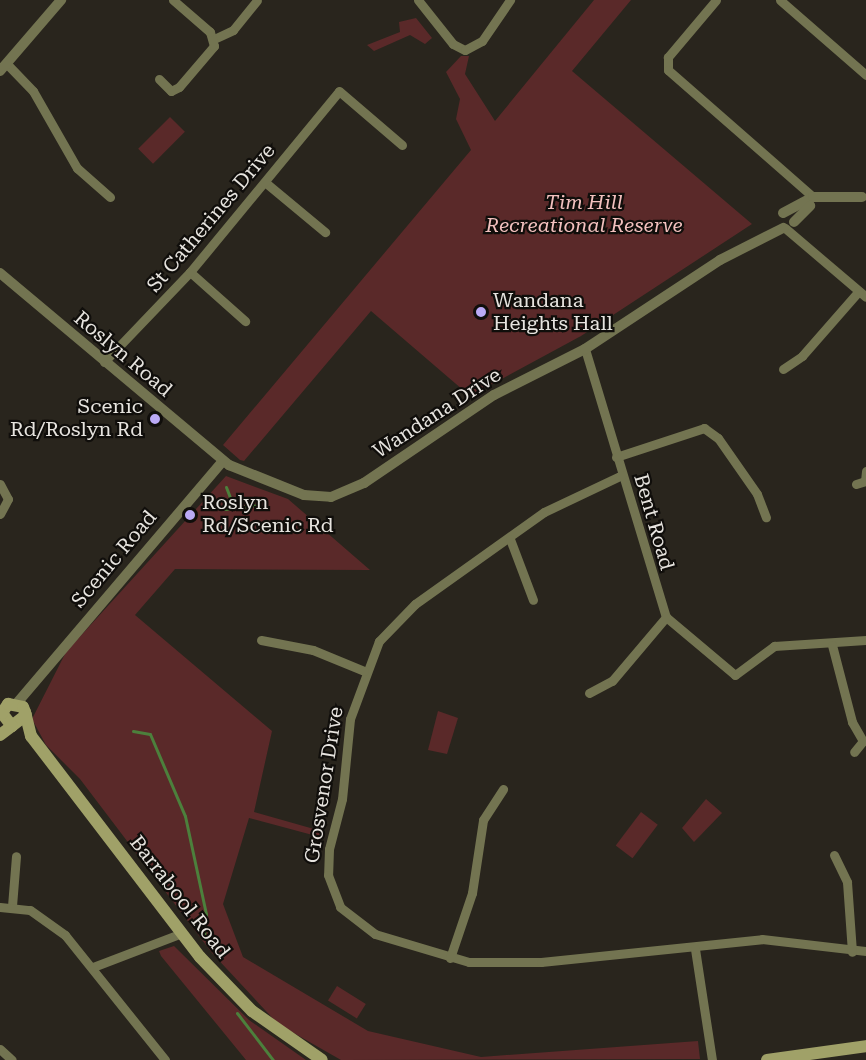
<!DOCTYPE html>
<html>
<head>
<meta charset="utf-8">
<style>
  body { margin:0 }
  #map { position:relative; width:866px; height:1060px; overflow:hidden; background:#29251d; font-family:"Roboto Serif",serif }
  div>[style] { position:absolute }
  .green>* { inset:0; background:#5a2929; transform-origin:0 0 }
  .stream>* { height:3px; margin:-1.5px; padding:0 1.5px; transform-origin:1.5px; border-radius:1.5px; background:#4c803c }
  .minor>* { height:9px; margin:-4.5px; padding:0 4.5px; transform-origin:4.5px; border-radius:4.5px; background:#737451 }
  .tertiary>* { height:10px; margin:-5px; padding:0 5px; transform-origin:5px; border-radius:5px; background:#737451 }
  .secondary>* { height:12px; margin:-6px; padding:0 6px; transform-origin:6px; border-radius:6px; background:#a0a168 }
  .dots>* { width:16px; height:16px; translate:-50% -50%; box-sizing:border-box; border:3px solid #100e0b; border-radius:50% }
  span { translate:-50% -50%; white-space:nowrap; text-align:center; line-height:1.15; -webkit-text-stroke:4.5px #100e0b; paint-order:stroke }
  .park-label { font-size:20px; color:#f2c0be; font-style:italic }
  .street-label { font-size:20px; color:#e7e4df }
  .poi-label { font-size:20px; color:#e7e4df }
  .left { translate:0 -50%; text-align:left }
  .right { translate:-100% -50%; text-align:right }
</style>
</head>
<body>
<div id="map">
  <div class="green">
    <div style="clip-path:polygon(594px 0,631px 0,572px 71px,752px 224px,581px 336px,470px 396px,371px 311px,244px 461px,240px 460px,223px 445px,471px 150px,456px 119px,460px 99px,446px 72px,461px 56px,469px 56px,465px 74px,495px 121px)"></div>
    <div style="clip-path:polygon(416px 18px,432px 38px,425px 44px,410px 35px,374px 51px,367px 45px,400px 32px,399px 22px)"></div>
    <div style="left:170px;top:117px;width:21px;height:45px;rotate:45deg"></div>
    <div style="clip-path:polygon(226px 476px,288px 499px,370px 570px,175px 569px,135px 615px,272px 731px,254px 812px,321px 831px,320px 837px,249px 818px,223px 904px,243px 957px,368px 1031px,481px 1057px,698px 1041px,700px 1059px,341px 1060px,278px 1024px,212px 953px,80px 779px,46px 745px,32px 719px,66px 652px)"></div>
    <div style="clip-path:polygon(438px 711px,458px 718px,447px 754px,428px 750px)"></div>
    <div style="clip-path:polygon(706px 799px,722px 813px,694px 842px,682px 828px)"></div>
    <div style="left:641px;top:812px;width:21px;height:42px;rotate:37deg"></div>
    <div style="clip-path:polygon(174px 946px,249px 1020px,306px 1060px,246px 1060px,161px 956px,159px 951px)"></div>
    <div style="left:337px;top:986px;width:34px;height:17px;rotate:32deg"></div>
  </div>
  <div class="stream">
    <div style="left:226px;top:487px;width:22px;rotate:69deg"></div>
    <div style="left:234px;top:508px;width:26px;rotate:-7deg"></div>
    <div style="left:225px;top:509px;width:9px;rotate:-6deg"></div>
    <div style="left:133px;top:731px;width:17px;rotate:10deg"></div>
    <div style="left:150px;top:734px;width:89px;rotate:66.9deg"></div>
    <div style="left:185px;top:816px;width:100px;rotate:77.9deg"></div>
    <div style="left:206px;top:914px;width:22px;rotate:95deg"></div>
    <div style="left:237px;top:1013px;width:59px;rotate:52.5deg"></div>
  </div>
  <div class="minor">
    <div style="left:418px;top:0;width:56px;rotate:51.5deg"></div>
    <div style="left:453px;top:44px;width:13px;rotate:27deg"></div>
    <div style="left:465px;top:50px;width:19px;rotate:-28deg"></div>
    <div style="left:482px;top:41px;width:50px;rotate:-55.7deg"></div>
    <div style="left:716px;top:0;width:75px;rotate:130.1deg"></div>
    <div style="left:668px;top:57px;width:13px;rotate:90deg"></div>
    <div style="left:668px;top:70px;width:193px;rotate:41.2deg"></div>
    <div style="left:780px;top:0;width:114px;rotate:41.1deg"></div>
    <div style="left:214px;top:39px;width:21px;rotate:-25deg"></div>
    <div style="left:233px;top:30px;width:38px;rotate:-51deg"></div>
    <div style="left:6px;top:63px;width:39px;rotate:46deg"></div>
    <div style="left:33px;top:91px;width:89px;rotate:60.3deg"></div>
    <div style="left:77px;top:168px;width:44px;rotate:41.3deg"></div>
    <div style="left:159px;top:79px;width:17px;rotate:45deg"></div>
    <div style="left:171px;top:91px;width:9px;rotate:-27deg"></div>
    <div style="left:179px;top:87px;width:54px;rotate:-49.5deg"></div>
    <div style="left:214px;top:46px;width:15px;rotate:-106deg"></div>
    <div style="left:210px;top:32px;width:49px;rotate:-139.1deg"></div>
    <div style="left:266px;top:183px;width:77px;rotate:39.7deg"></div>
    <div style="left:785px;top:228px;width:106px;rotate:40.4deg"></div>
    <div style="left:190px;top:272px;width:74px;rotate:41.7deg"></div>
    <div style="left:585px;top:349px;width:280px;rotate:73.2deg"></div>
    <div style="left:666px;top:617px;width:90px;rotate:40deg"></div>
    <div style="left:735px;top:675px;width:49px;rotate:-36.6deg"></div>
    <div style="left:774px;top:646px;width:92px;rotate:-3.7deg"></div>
    <div style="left:104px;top:362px;width:124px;rotate:-46.3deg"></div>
    <div style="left:190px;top:272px;width:234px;rotate:-50.5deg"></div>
    <div style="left:339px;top:91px;width:83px;rotate:40.6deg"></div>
    <div style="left:783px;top:369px;width:23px;rotate:-34deg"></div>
    <div style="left:802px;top:356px;width:86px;rotate:-48.8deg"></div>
    <div style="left:616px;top:457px;width:93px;rotate:-18.2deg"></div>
    <div style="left:704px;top:428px;width:17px;rotate:36deg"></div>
    <div style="left:718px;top:438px;width:68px;rotate:55.1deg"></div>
    <div style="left:757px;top:494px;width:25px;rotate:69deg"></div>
    <div style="left:622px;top:475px;width:86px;rotate:154.6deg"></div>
    <div style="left:544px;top:512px;width:158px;rotate:144.5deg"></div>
    <div style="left:415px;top:604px;width:52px;rotate:134.2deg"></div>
    <div style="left:379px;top:641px;width:83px;rotate:110.4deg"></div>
    <div style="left:350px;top:719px;width:80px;rotate:95.7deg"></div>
    <div style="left:342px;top:799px;width:52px;rotate:104.6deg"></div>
    <div style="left:329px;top:849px;width:26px;rotate:92deg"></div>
    <div style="left:328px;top:875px;width:34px;rotate:69deg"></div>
    <div style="left:340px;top:907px;width:44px;rotate:37.6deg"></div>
    <div style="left:375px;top:934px;width:98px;rotate:16.6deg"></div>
    <div style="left:469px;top:962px;width:72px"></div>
    <div style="left:541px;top:962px;width:222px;rotate:-5.9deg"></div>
    <div style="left:762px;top:939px;width:105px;rotate:6.6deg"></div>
    <div style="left:0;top:484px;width:17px;rotate:62deg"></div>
    <div style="left:8px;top:499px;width:17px;rotate:118deg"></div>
    <div style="left:856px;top:484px;width:9px;rotate:-18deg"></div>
    <div style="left:865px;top:481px;width:10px;rotate:-84deg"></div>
    <div style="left:510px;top:539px;width:65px;rotate:69.3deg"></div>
    <div style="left:261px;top:640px;width:53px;rotate:10.9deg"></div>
    <div style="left:313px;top:650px;width:55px;rotate:22.4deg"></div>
    <div style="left:832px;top:645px;width:80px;rotate:75.4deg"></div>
    <div style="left:852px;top:722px;width:22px;rotate:60deg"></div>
    <div style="left:863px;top:741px;width:14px;rotate:129deg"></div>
    <div style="left:589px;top:693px;width:26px;rotate:-28deg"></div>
    <div style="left:612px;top:681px;width:84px;rotate:-49.8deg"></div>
    <div style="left:834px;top:855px;width:30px;rotate:64deg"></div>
    <div style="left:847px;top:882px;width:70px;rotate:85.9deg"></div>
    <div style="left:12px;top:906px;width:50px;rotate:-85.4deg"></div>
    <div style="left:0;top:907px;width:30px;rotate:6deg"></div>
    <div style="left:30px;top:910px;width:43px;rotate:35.5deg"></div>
    <div style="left:65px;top:935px;width:160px;rotate:51.3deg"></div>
    <div style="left:695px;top:949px;width:112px;rotate:81.3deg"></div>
    <div style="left:450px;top:958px;width:69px;rotate:-71.3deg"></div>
    <div style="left:472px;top:893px;width:74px;rotate:-81.4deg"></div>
    <div style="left:483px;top:820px;width:37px;rotate:-57deg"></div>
    <div style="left:93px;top:967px;width:95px;rotate:-20.9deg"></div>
    <div style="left:0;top:1049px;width:16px;rotate:43deg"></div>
  </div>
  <div class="tertiary">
    <div style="left:0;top:71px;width:94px;rotate:-49.3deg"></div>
    <div style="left:783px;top:213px;width:34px;rotate:-28deg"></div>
    <div style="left:813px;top:197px;width:49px"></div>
    <div style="left:794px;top:222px;width:23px;rotate:-45deg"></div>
    <div style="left:0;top:273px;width:299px;rotate:40deg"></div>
    <div style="left:229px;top:465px;width:81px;rotate:21.8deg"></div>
    <div style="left:304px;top:495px;width:27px;rotate:4deg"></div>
    <div style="left:331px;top:497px;width:36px;rotate:-23deg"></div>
    <div style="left:364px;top:483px;width:157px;rotate:-34.1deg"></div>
    <div style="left:494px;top:395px;width:102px;rotate:-26.8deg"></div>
    <div style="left:585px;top:349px;width:162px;rotate:-33.4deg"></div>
    <div style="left:720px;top:260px;width:71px;rotate:-26.9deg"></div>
    <div style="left:17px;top:703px;width:318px;rotate:-49.6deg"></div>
  </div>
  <div class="secondary">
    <div style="left:26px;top:715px;width:18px;rotate:142deg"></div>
    <div style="left:12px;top:726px;width:16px;rotate:-128deg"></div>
    <div style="left:2px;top:713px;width:11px;rotate:-56deg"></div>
    <div style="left:8px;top:704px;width:15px;rotate:11deg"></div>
    <div style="left:23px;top:707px;width:5px;rotate:68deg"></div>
    <div style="left:25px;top:712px;width:25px;rotate:76deg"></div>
    <div style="left:31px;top:736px;width:278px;rotate:52.6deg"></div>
    <div style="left:200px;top:957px;width:75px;rotate:46.1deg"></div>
    <div style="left:252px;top:1011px;width:85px;rotate:35deg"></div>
    <div style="left:0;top:735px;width:15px;rotate:-37deg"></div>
    <div style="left:767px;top:1060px;width:100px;rotate:-8deg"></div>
  </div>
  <div class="dots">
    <div style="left:481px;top:312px;background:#bbaaf6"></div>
    <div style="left:155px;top:419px;background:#bbaaf6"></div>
    <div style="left:190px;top:515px;background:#bbaaf6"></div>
  </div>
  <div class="park-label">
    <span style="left:584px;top:214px">Tim Hill<br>Recreational Reserve</span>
  </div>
  <div class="street-label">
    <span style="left:211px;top:218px;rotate:-50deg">St Catherines Drive</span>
    <span style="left:123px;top:354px;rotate:40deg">Roslyn Road</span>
    <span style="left:437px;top:413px;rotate:-33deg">Wandana Drive</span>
    <span style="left:654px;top:522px;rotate:74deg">Bent Road</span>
    <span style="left:114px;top:559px;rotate:-50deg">Scenic Road</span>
    <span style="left:324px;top:785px;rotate:-81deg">Grosvenor Drive</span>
    <span style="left:180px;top:897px;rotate:52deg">Barrabool Road</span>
  </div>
  <div class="poi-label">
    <span class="left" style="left:493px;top:312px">Wandana<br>Heights Hall</span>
    <span class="right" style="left:143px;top:418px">Scenic<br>Rd/Roslyn Rd</span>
    <span class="left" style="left:202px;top:514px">Roslyn<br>Rd/Scenic Rd</span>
  </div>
</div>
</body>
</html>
